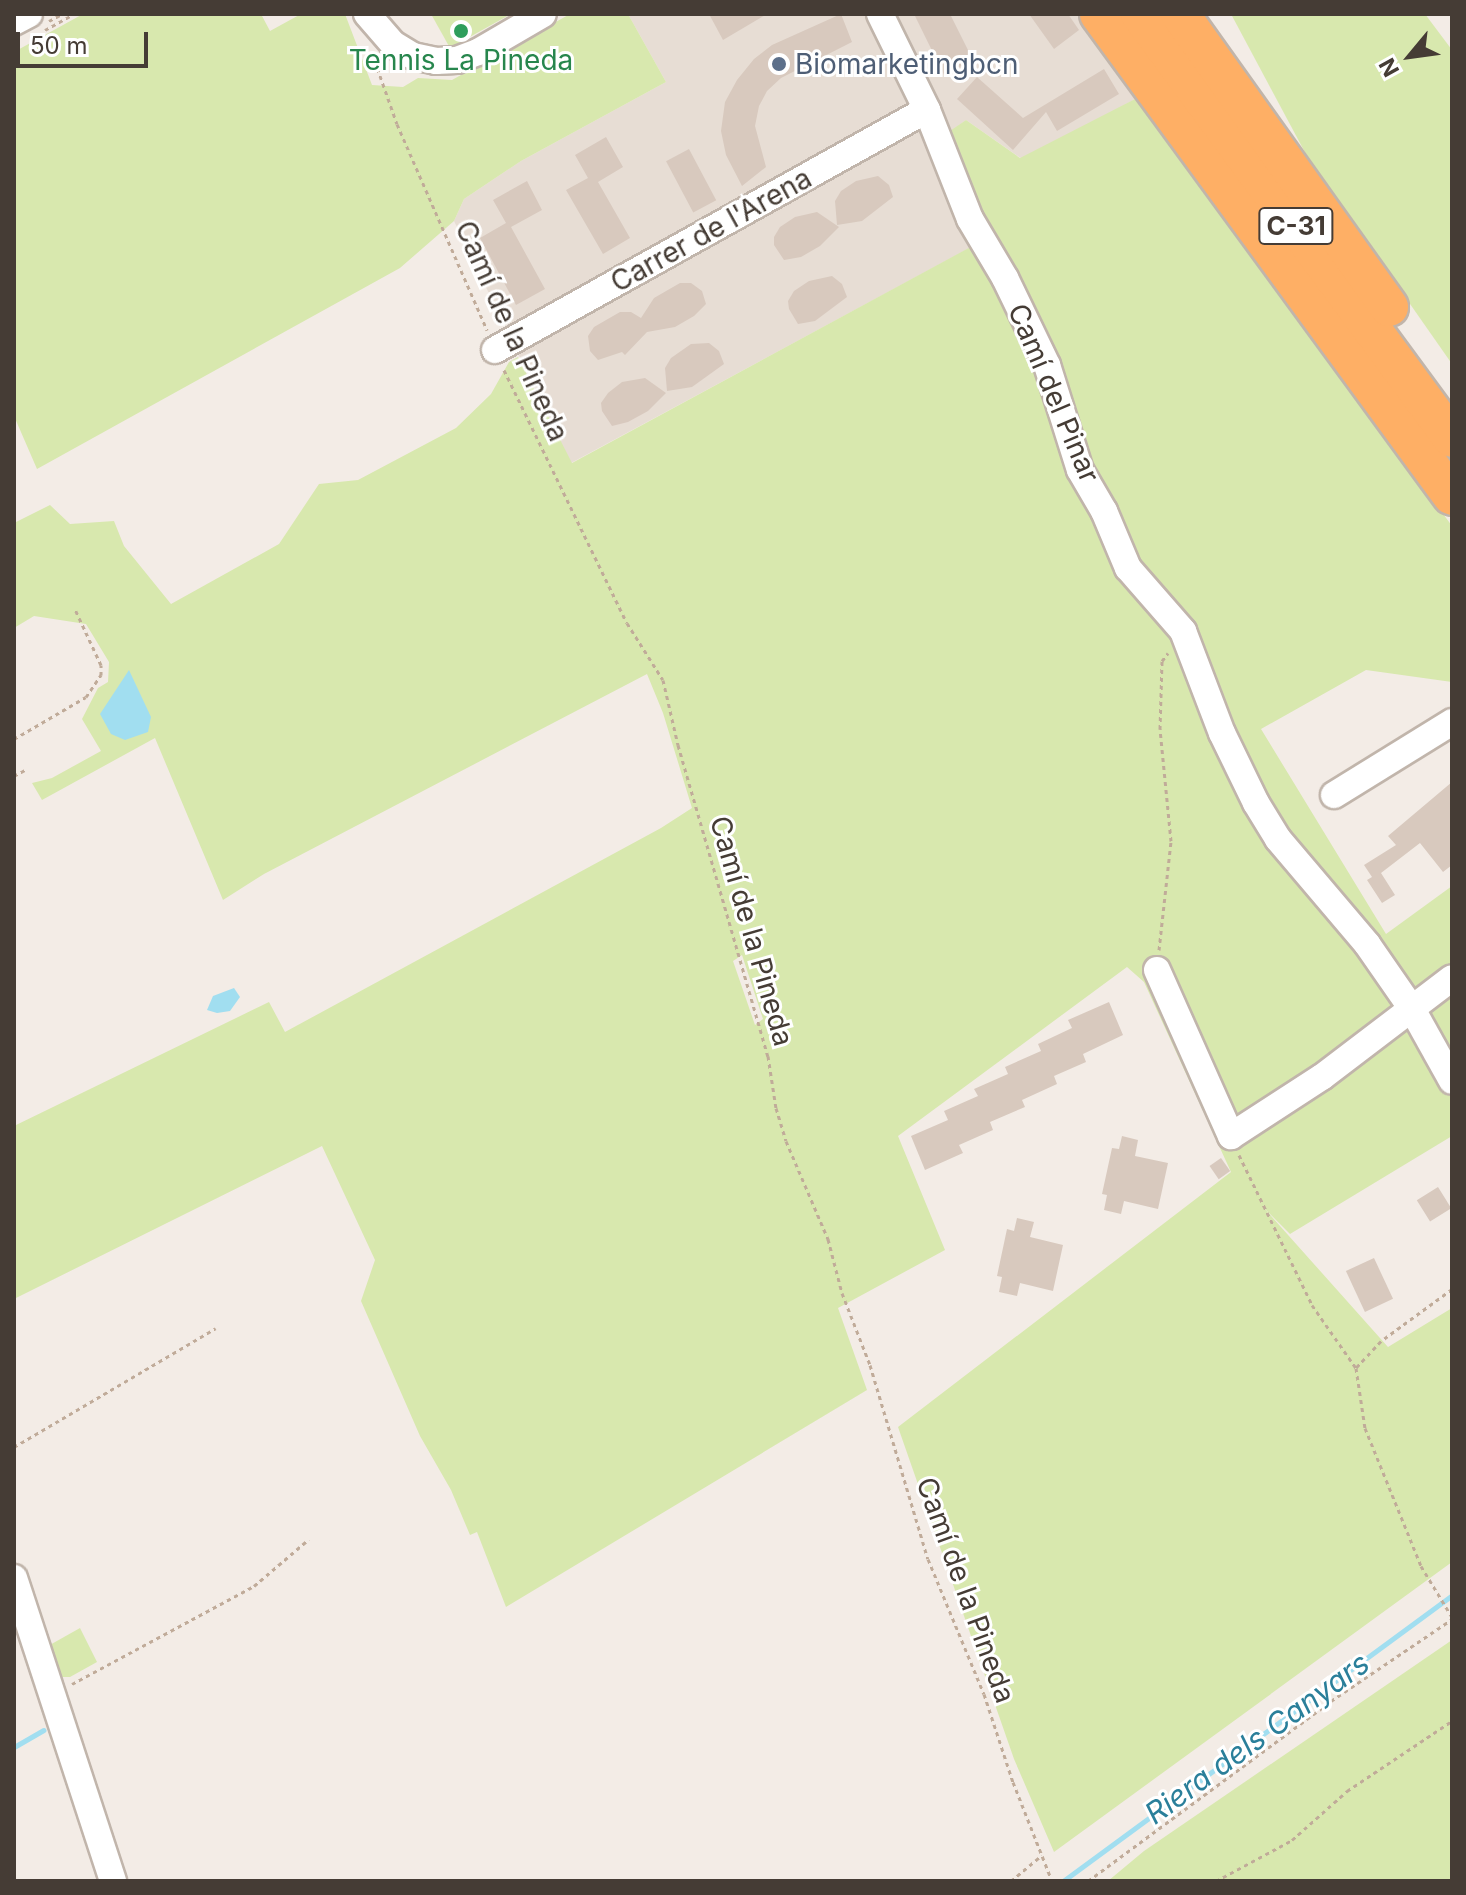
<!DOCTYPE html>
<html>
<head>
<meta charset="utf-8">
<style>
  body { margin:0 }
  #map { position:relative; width:1466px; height:1895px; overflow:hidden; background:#f3ece6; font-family:Inter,sans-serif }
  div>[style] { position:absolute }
  .residential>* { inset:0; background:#e7ddd4 }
  .green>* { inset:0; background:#d8e8ae }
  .water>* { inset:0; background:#a1def0 }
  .stream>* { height:5px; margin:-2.5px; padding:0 2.5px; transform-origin:2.5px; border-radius:2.5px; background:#a1def0 }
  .building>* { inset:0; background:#d8c9be; transform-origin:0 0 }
  .path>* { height:3px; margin-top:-1.5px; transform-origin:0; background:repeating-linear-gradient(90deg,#c0ab99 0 4px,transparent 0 8px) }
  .roads { filter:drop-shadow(2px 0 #c1b5ab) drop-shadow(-2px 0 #c1b5ab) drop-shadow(0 2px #c1b5ab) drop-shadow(0 -2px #c1b5ab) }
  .minor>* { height:26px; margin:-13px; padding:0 13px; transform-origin:13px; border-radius:13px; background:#fff }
  .highway>* { height:38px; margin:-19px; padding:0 19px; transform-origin:19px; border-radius:19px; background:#feaf65 }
  .dots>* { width:22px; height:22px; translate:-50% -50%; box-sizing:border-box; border:4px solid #fff; border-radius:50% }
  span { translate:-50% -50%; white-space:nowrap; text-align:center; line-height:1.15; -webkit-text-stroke:6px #fff; paint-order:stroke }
  .shield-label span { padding:2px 6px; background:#fff; border:2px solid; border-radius:6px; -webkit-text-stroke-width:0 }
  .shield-label { font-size:26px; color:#453c35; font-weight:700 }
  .leisure-label { font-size:28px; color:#27864d }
  .service-label { font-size:28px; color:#4e5e75 }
  .left { translate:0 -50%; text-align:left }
  .street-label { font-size:28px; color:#453c35 }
  .water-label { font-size:30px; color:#2a7f9a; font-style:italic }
  .frame { position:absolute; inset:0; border:16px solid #453c35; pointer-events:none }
  .north { position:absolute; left:1370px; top:16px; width:80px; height:80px; -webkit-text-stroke:6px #fff; paint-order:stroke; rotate:241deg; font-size:22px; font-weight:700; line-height:32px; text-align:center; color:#453c35 }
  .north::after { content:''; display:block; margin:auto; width:28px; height:36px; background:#453c35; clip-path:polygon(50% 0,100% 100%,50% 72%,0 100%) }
  .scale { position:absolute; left:16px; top:32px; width:132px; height:36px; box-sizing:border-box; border:4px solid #453c35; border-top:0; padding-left:10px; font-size:24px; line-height:28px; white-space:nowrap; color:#453c35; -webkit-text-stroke:6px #fff; paint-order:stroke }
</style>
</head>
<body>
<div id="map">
  <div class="residential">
    <div style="clip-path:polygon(628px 14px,1078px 14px,1137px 98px,1025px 161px,966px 120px,947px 134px,990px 237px,571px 463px,454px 221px,464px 199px,521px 161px,666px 82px)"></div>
  </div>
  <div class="green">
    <div style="clip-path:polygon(83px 14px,261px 14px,270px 31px,301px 14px,345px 14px,372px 85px,403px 87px,418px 78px,452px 80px,570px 14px,628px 14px,666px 82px,521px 161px,464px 199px,454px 221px,400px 268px,37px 469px,14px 416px,14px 52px)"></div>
    <div style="clip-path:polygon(431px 14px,511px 14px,450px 48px)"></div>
    <div style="clip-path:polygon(1231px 14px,1425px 14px,1452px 50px,1452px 364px,1308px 158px)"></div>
    <div style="clip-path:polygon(evenodd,1137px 98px,1452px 526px,1452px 682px,1366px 670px,1261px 729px,1386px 934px,1452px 886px,1452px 1136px,1290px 1234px,1264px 1208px,1388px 1347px,1452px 1308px,1452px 1562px,1054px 1852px,1014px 1759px,898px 1427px,1231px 1172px,1144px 982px,1127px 967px,898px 1136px,945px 1250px,838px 1308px,867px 1390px,506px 1607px,477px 1532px,470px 1535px,451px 1490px,420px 1436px,361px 1301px,375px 1260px,322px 1146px,14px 1299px,14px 1126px,269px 1002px,285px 1032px,661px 828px,692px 808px,663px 713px,647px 674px,264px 874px,223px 900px,155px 738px,42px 800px,32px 783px,52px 778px,101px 751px,82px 719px,98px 688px,108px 682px,109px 662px,86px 624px,34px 616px,14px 628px,14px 523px,50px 505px,70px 524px,114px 521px,124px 546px,171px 604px,279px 544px,319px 484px,358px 480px,456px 428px,491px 394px,509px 362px,518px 357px,572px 463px,989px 237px,947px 133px,966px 120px,1020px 158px,1137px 98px,742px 955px,763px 1019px,755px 1025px,733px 961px,742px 955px)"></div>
    <div style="clip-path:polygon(80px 1628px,97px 1662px,70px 1677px,61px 1677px,48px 1646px)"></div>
    <div style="clip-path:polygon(1452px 1640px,1452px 1881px,1108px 1881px,1144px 1851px)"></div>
  </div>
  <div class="water">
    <div style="clip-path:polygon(129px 670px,151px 717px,148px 732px,125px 740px,111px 734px,100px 714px)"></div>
    <div style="clip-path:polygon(234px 988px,240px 997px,230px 1011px,217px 1013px,207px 1010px,213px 996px)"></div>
  </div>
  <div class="stream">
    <div style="left:14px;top:1747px;width:34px;rotate:-30deg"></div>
    <div style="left:1063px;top:1881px;width:483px;rotate:-36.3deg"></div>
  </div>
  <div class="building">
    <div style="clip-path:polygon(709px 14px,767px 14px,723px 40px)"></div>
    <div style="clip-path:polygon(841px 14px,852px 42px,781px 78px,767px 91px,759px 106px,755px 126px,766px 167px,742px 186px,726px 155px,721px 131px,725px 102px,737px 80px,754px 59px,772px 45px)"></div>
    <div style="clip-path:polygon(914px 14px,950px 14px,973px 60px,944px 75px)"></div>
    <div style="clip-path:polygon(1029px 14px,1068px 14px,1079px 30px,1054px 49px)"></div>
    <div style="clip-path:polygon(1104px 69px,1119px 94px,1057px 131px,1046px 112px,1013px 150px,957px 99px,977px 77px,1023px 118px)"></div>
    <div style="clip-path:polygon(606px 137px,623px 167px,598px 182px,630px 238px,603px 254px,566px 190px,588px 178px,575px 155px)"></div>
    <div style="left:689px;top:149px;width:58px;height:26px;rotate:62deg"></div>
    <div style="clip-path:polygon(878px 176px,889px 185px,893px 197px,862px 221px,837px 225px,835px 201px,841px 191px,856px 181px)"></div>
    <div style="clip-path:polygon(527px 181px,542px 210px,511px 227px,545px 289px,516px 305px,480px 238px,506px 223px,493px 200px)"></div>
    <div style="clip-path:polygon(817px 212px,839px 227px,820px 246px,801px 257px,784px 260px,774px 245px,774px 237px,780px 227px,795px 217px)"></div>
    <div style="clip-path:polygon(832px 276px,842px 284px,847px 297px,815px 321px,798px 324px,789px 309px,788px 301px,794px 291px,809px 281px)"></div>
    <div style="clip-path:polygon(680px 283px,691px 283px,702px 291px,706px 304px,694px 316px,675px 327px,647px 332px,625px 355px,622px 352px,598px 360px,590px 351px,588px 336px,594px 327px,620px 312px,631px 312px,641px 318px,654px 298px)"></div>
    <div style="clip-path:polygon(709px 343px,719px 351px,724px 364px,692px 387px,667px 391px,665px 368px,671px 358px,691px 344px)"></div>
    <div style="clip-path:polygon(645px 378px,666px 393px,648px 411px,628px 422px,612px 426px,602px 411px,601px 403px,608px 393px,622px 382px)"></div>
    <div style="clip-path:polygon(1452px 782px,1452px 865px,1443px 872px,1420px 843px,1381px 873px,1395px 895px,1382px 903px,1367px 880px,1372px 877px,1364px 865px,1396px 845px,1388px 836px)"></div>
    <div style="clip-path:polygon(1109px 1002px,1123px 1035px,1083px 1054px,1086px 1062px,1054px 1076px,1057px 1084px,1022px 1100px,1025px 1107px,990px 1122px,993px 1130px,959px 1145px,963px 1153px,925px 1170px,911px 1136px,948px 1120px,944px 1111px,978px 1096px,974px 1089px,1008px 1074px,1005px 1067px,1041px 1051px,1038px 1044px,1072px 1028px,1068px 1020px)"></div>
    <div style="clip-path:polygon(1122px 1136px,1138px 1140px,1135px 1156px,1168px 1163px,1158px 1209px,1124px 1201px,1121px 1214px,1104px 1210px,1107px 1195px,1102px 1194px,1112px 1148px,1119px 1149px)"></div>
    <div style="left:1221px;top:1158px;width:16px;height:14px;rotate:55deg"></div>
    <div style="left:1438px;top:1187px;width:25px;height:25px;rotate:58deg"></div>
    <div style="clip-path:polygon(1017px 1218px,1034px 1222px,1030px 1237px,1063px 1245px,1053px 1291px,1020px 1283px,1017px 1296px,999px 1292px,1002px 1277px,997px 1276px,1007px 1229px,1014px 1231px)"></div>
    <div style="left:1374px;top:1258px;width:45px;height:31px;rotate:65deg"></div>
  </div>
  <div class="path">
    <div style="left:49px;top:21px;width:15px;rotate:-28deg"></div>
    <div style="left:45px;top:30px;width:33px;rotate:-29deg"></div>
    <div style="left:372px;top:53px;width:75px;rotate:70.6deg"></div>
    <div style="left:397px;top:124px;width:225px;rotate:66.4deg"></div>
    <div style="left:504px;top:370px;width:281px;rotate:64.1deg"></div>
    <div style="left:627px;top:623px;width:67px;rotate:57.7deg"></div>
    <div style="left:663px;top:680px;width:67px;rotate:77deg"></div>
    <div style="left:678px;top:745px;width:324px;rotate:73.9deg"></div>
    <div style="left:768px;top:1056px;width:53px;rotate:81.3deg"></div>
    <div style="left:776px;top:1108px;width:34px;rotate:73deg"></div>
    <div style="left:786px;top:1141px;width:107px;rotate:66.8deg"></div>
    <div style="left:828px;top:1239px;width:56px;rotate:75.5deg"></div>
    <div style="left:842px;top:1293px;width:77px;rotate:68.7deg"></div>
    <div style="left:870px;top:1365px;width:202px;rotate:73.4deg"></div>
    <div style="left:928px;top:1559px;width:146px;rotate:67.5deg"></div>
    <div style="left:984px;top:1694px;width:93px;rotate:71.8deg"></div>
    <div style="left:1013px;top:1782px;width:106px;rotate:68.5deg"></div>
    <div style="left:14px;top:739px;width:83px;rotate:-30.3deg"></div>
    <div style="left:86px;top:697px;width:27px;rotate:-56deg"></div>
    <div style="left:101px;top:675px;width:10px;rotate:-90deg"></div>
    <div style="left:101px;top:665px;width:62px;rotate:-114.9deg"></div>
    <div style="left:14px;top:776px;width:13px;rotate:-29deg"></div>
    <div style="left:1159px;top:950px;width:110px;rotate:-83.7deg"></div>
    <div style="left:1171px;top:841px;width:113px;rotate:-95.6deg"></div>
    <div style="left:1160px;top:729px;width:68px;rotate:-88.3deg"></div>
    <div style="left:1162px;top:661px;width:10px;rotate:-53deg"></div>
    <div style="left:1239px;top:1155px;width:167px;rotate:64deg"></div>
    <div style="left:1312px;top:1305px;width:77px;rotate:55.1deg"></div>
    <div style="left:1452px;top:1289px;width:88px;rotate:143.8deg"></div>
    <div style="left:1381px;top:1341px;width:37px;rotate:133deg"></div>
    <div style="left:1356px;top:1368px;width:61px;rotate:81.5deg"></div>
    <div style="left:1365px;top:1428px;width:149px;rotate:67.9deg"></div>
    <div style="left:1421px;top:1566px;width:60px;rotate:58.7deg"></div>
    <div style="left:14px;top:1447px;width:234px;rotate:-30.5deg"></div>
    <div style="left:72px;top:1684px;width:207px;rotate:-28.3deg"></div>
    <div style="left:254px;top:1586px;width:72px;rotate:-40.5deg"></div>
    <div style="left:1011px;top:1881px;width:40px;rotate:-40deg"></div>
    <div style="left:1088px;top:1881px;width:302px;rotate:-36.5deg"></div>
    <div style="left:1331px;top:1701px;width:146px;rotate:-34.1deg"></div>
    <div style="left:1216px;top:1881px;width:86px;rotate:-28.3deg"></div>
    <div style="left:1292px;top:1840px;width:74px;rotate:-41.7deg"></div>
    <div style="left:1347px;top:1791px;width:126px;rotate:-33.7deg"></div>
  </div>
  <div class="roads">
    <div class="minor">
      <div style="left:367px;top:14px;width:40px;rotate:49deg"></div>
      <div style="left:393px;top:44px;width:23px;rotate:31deg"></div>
      <div style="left:413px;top:56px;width:24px;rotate:12deg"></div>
      <div style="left:436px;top:61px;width:21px;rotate:-3deg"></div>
      <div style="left:457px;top:60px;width:22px;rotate:-21deg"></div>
      <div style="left:478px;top:52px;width:75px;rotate:-30.3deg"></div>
      <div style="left:880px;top:14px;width:107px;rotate:63.9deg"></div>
      <div style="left:927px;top:110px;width:117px;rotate:68.5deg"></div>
      <div style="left:970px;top:219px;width:69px;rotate:59.3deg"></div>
      <div style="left:1005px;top:278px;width:97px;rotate:64.2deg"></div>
      <div style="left:1047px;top:365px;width:110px;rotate:72.6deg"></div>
      <div style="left:1080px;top:470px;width:48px;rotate:59.7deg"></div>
      <div style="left:1104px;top:511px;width:62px;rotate:67.2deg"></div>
      <div style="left:1128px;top:568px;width:84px;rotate:48.9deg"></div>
      <div style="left:1183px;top:631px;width:109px;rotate:69.1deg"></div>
      <div style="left:1222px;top:733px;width:78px;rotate:64.1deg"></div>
      <div style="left:1256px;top:803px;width:42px;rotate:58.6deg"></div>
      <div style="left:1278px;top:839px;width:138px;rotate:49.7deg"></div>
      <div style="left:1367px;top:944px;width:79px;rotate:55.3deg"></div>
      <div style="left:1412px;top:1009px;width:82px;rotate:60.9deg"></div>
      <div style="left:14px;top:22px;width:17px;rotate:-28deg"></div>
      <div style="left:495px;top:350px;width:494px;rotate:-29.1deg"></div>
      <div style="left:1334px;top:795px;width:139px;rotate:-31.7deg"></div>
      <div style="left:1157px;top:970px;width:182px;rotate:66deg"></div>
      <div style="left:1231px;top:1136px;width:108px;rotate:-33deg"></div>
      <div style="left:1322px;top:1077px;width:163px;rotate:-37.3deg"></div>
      <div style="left:14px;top:1578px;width:319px;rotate:71.9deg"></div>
    </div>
    <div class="highway">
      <div style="left:1099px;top:14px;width:597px;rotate:53.78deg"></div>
      <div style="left:1140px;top:14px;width:526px;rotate:53.65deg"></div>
      <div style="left:1180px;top:14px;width:360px;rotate:54.5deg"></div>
    </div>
  </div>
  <div class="dots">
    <div style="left:461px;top:31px;background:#2e9e5b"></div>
    <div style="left:779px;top:64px;background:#5c6f8a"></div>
  </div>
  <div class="shield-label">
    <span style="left:1296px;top:226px">C-31</span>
  </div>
  <div class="leisure-label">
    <span style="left:461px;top:60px">Tennis La Pineda</span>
  </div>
  <div class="service-label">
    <span class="left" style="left:795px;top:64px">Biomarketingbcn</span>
  </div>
  <div class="street-label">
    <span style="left:711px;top:230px;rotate:-29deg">Carrer de l'Arena</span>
    <span style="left:512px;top:331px;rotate:66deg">Camí de la Pineda</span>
    <span style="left:1054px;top:393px;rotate:67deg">Camí del Pinar</span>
    <span style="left:752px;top:931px;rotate:74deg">Camí de la Pineda</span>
    <span style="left:966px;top:1590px;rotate:70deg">Camí de la Pineda</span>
  </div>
  <div class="water-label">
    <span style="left:1257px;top:1738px;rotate:-36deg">Riera dels Canyars</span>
  </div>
  <div class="frame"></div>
  <div class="north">N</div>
  <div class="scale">50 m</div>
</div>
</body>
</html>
